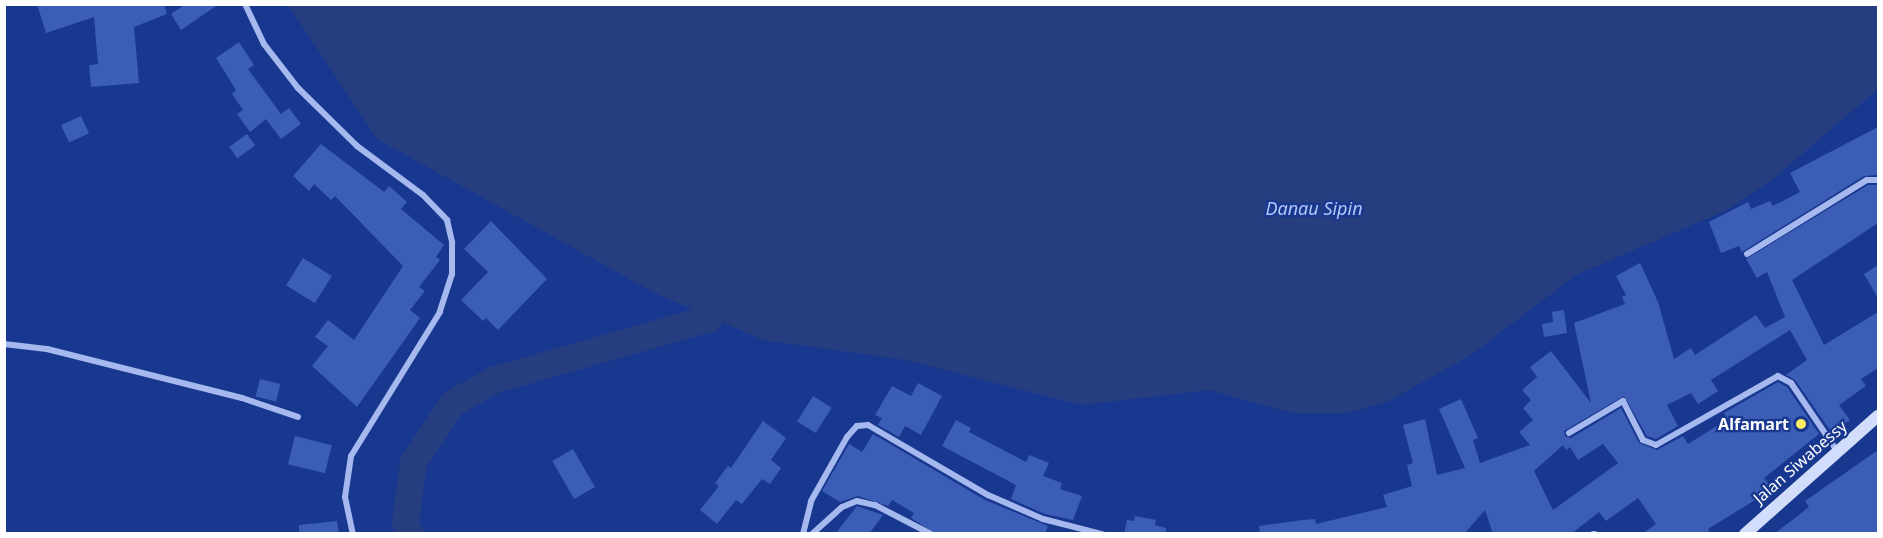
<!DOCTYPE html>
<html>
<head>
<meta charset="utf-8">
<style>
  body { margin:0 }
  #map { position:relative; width:1883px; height:538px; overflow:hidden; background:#18378f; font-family:"Noto Sans",sans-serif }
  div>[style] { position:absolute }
  .water>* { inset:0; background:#263d7f }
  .river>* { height:27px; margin:-13.5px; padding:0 13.5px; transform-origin:13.5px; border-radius:13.5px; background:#263d7f }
  .building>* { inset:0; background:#3c5db5; transform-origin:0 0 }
  .street>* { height:6px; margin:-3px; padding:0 3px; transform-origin:3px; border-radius:3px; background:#a5b9ef }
  .secondary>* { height:12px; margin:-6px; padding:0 6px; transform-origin:6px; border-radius:6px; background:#d2ddfb }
  .dots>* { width:16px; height:16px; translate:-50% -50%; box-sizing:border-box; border:3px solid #18378f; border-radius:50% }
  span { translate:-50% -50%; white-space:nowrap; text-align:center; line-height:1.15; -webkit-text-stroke:4.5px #18378f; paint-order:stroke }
  .poi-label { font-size:16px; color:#fff; font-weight:700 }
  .right { translate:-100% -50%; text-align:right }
  .street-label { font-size:16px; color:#fff }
  .water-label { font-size:18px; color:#b1c4f6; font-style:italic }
  .frame { position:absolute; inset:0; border:6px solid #fff; pointer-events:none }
</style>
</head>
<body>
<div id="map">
  <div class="water">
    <div style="clip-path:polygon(288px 5px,1878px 5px,1878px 89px,1772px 180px,1727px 210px,1576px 275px,1471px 355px,1389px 401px,1349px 413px,1292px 413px,1209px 390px,1082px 405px,905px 360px,763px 340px,653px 292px,377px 139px)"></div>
  </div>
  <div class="river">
    <div style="left:410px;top:534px;width:13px;rotate:-113deg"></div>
    <div style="left:405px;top:522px;width:61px;rotate:-82.4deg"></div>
    <div style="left:413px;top:462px;width:71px;rotate:-56.5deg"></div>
    <div style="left:452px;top:403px;width:49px;rotate:-29.2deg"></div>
    <div style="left:495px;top:379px;width:223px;rotate:-15.9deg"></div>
  </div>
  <div class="building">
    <div style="clip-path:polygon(37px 4px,164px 4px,167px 14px,134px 27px,139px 83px,91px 87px,89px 65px,98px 64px,94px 17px,46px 33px)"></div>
    <div style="clip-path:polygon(186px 4px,219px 4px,181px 30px,171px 14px)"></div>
    <div style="clip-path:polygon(239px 42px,254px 65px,248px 69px,281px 114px,289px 108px,301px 124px,281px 139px,266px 119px,250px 132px,237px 114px,243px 110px,232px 94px,236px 90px,216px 58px)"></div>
    <div style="left:81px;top:116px;width:19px;height:22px;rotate:65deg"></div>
    <div style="clip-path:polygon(1878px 127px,1878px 175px,1864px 176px,1742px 252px,1739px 246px,1721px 253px,1709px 222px,1748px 202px,1751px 209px,1770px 201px,1773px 206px,1800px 192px,1790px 173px)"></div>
    <div style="left:247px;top:134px;width:14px;height:22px;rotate:54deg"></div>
    <div style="clip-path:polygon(321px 144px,384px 192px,389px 186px,407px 202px,401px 209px,444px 245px,436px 257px,440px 260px,419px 287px,425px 291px,410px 310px,420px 318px,357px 407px,312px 366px,328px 346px,315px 337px,328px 320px,354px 340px,403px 266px,335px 196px,331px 200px,314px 184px,309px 191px,293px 176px)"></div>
    <div style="clip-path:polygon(evenodd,1868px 185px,1878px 185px,1878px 223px,1792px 280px,1824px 345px,1878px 312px,1878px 368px,1861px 379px,1866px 386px,1839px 405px,1850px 420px,1832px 433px,1795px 380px,1786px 375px,1807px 360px,1790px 330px,1711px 380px,1718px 391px,1698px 404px,1691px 393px,1667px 405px,1678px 426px,1656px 439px,1647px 436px,1624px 396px,1564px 431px,1565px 436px,1571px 438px,1621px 408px,1639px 443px,1657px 450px,1683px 436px,1688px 444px,1728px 419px,1724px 413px,1778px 382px,1787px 387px,1819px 434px,1764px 478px,1773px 489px,1708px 529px,1711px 534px,1642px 534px,1656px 524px,1638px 498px,1606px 521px,1599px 512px,1571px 534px,1493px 534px,1485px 510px,1464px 534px,1260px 534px,1259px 526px,1303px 520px,1315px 519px,1316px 524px,1387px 507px,1383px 495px,1412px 486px,1407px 465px,1413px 463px,1403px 425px,1425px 419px,1437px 475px,1465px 468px,1439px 409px,1461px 399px,1478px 438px,1473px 440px,1480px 463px,1530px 445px,1519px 432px,1533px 420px,1523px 408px,1531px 400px,1522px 390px,1537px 377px,1530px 367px,1551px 351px,1591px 403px,1574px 323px,1625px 304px,1622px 297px,1626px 295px,1616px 276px,1640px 263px,1658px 302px,1674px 359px,1691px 348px,1695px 355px,1756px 315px,1765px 328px,1785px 317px,1767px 272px,1757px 278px,1746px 259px,1868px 185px,1603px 444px,1618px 463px,1553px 510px,1534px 471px,1563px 445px,1566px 450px,1570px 447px,1578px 460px,1603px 444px)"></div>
    <div style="clip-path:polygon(491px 221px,547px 279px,498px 330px,486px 318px,483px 321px,461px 300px,488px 272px,464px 249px)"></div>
    <div style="left:303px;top:258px;width:34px;height:32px;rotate:32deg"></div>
    <div style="clip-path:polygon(1878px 265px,1878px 298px,1864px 274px)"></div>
    <div style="clip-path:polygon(1564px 310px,1567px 333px,1544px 337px,1542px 324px,1553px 322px,1552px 312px)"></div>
    <div style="left:260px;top:379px;width:21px;height:18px;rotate:14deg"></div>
    <div style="clip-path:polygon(918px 383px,942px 396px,921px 435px,905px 426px,899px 437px,878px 425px,882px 418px,875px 415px,892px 386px,911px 396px)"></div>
    <div style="left:813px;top:396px;width:22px;height:30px;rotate:32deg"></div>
    <div style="clip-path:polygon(956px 420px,971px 428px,969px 432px,1026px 462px,1029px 455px,1049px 463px,1043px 476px,1062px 483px,1060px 489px,1082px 496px,1073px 520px,1045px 514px,1011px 499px,1016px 485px,942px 446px)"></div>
    <div style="clip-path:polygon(763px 421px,786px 438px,771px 460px,781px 468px,770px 484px,762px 479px,742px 504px,736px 500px,717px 524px,700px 510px,719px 486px,715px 483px,728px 466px,731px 468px)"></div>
    <div style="clip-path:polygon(873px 434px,985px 500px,1048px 526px,1045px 534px,936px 534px,911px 518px,914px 513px,892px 500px,888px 506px,858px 496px,840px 502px,822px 491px,849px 444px,862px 452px)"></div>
    <div style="left:295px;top:436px;width:38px;height:29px;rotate:14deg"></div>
    <div style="left:573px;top:449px;width:44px;height:24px;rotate:60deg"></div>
    <div style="clip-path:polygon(1878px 450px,1878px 534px,1774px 534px,1809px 507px,1805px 501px)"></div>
    <div style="clip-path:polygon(857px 506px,883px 515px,869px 534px,835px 534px)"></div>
    <div style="clip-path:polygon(1135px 516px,1156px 520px,1155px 525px,1166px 528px,1166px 534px,1124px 534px,1127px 520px,1134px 521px)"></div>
    <div style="clip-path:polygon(337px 521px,339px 534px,299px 534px,299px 525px)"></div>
  </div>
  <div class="street">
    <div style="left:245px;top:4px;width:44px;rotate:64.6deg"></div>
    <div style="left:264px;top:44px;width:56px;rotate:52.3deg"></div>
    <div style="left:298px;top:88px;width:83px;rotate:44.5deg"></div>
    <div style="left:357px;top:146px;width:82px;rotate:36.6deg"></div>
    <div style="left:423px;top:195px;width:35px;rotate:46deg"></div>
    <div style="left:447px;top:220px;width:23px;rotate:77deg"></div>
    <div style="left:452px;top:242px;width:32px;rotate:90deg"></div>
    <div style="left:452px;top:274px;width:40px;rotate:108deg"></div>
    <div style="left:440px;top:312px;width:169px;rotate:121.7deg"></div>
    <div style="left:351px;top:456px;width:41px;rotate:98.3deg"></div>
    <div style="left:345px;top:497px;width:38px;rotate:78deg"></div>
    <div style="left:1747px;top:254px;width:141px;rotate:-31.7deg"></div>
    <div style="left:1867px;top:180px;width:11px"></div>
    <div style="left:4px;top:344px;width:43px;rotate:6.6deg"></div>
    <div style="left:47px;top:349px;width:201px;rotate:14.1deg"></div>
    <div style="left:242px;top:398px;width:59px;rotate:18.7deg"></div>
    <div style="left:1569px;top:433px;width:63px;rotate:-30.7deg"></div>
    <div style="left:1623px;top:401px;width:44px;rotate:62.9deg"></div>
    <div style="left:1643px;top:440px;width:14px;rotate:21deg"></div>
    <div style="left:1656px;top:445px;width:140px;rotate:-29.5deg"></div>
    <div style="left:1778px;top:376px;width:15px;rotate:28deg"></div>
    <div style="left:1791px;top:383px;width:82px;rotate:55.9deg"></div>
    <div style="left:803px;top:534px;width:34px;rotate:-76deg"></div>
    <div style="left:811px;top:501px;width:73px;rotate:-60.6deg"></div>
    <div style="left:847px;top:437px;width:15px;rotate:-48deg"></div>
    <div style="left:857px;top:426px;width:11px;rotate:-5deg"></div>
    <div style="left:868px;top:425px;width:139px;rotate:30.3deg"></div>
    <div style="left:988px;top:495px;width:60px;rotate:23.6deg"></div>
    <div style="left:1043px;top:519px;width:61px;rotate:14.3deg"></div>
    <div style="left:812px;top:534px;width:40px;rotate:-42deg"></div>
    <div style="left:842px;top:507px;width:16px;rotate:-22deg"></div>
    <div style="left:857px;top:501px;width:18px;rotate:13deg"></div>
    <div style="left:875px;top:505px;width:63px;rotate:27.4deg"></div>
    <div style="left:1593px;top:534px;width:2px"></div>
  </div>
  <div class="secondary">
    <div style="left:1745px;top:534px;width:178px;rotate:-41.6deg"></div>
  </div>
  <div class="dots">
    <div style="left:1801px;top:424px;background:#ffed63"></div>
  </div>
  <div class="poi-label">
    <span class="right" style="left:1789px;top:424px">Alfamart</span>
  </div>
  <div class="street-label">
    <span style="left:1800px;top:462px;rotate:-41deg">Jalan Siwabessy</span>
  </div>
  <div class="water-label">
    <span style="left:1314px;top:208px">Danau Sipin</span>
  </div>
  <div class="frame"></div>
</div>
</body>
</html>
